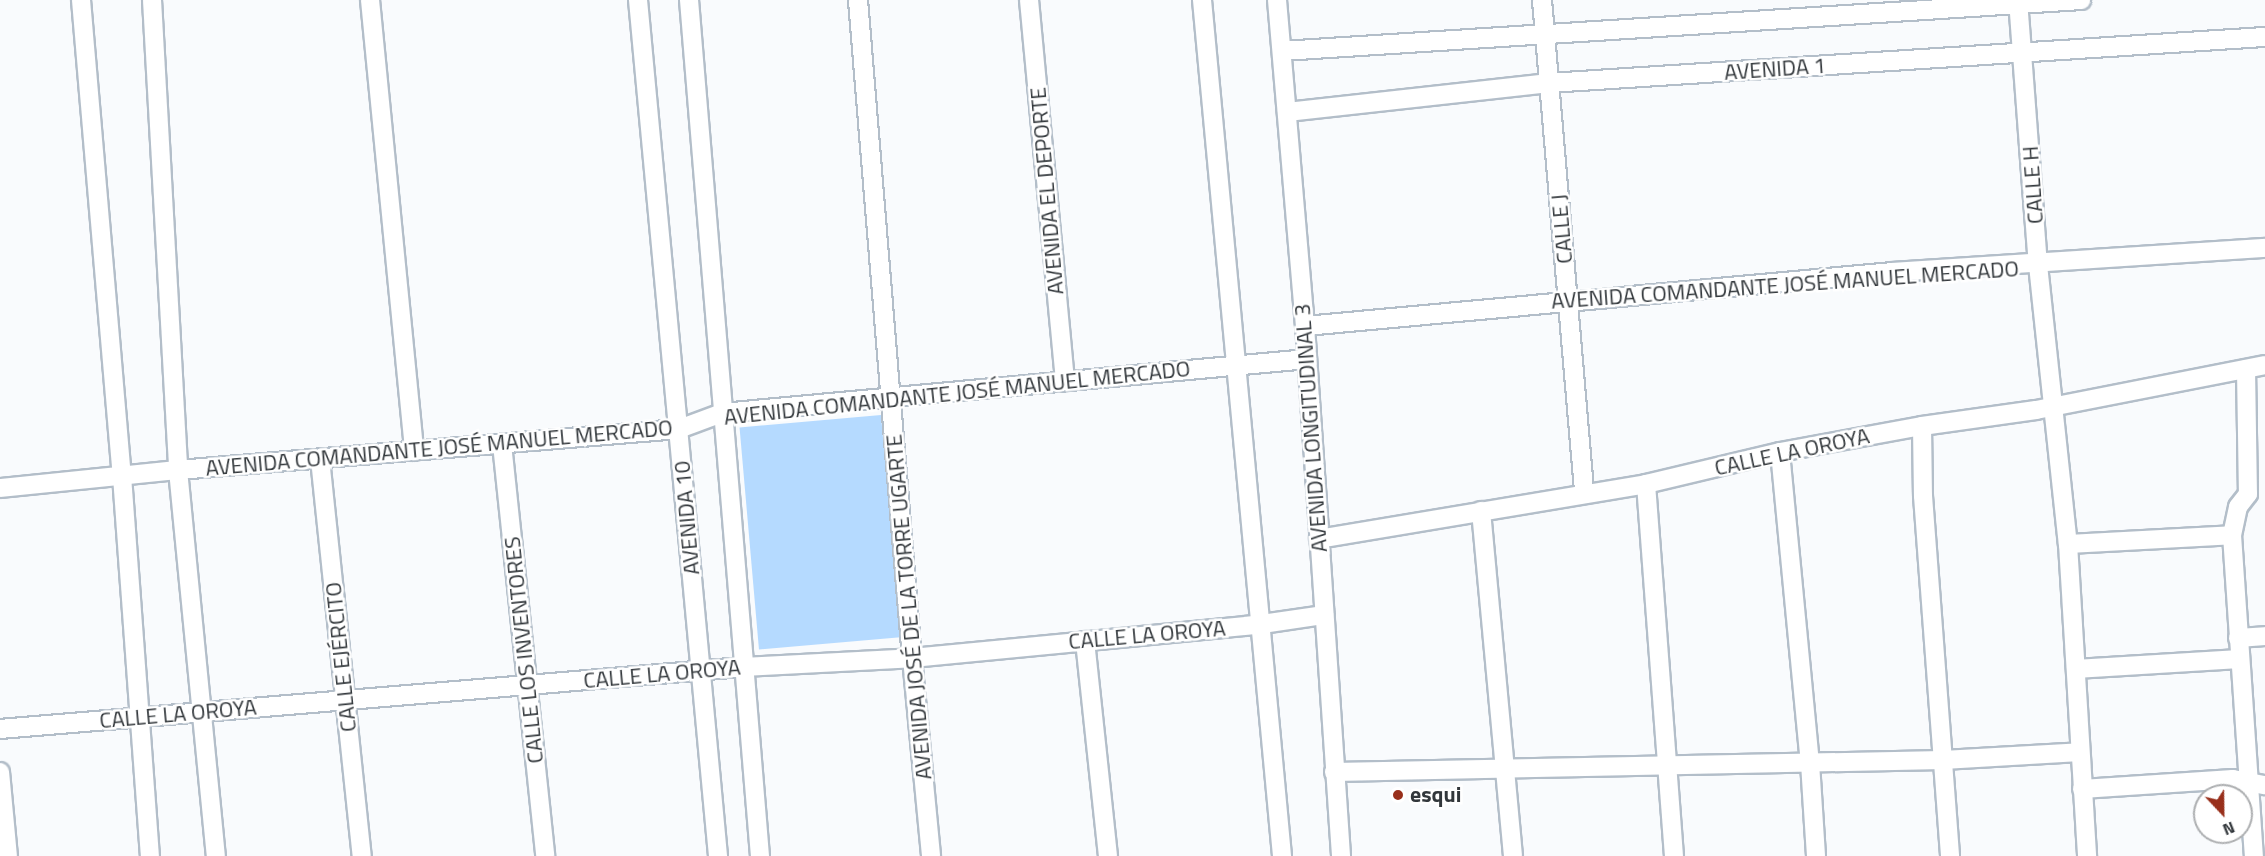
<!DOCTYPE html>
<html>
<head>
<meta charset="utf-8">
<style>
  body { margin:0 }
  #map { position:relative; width:2265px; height:856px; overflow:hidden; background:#f9fbfd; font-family:"Titillium Web",sans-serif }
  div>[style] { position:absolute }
  .green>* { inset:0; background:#b5daff; transform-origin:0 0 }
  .roads { filter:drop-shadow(2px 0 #b3bec9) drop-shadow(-2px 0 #b3bec9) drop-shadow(0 2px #b3bec9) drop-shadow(0 -2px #b3bec9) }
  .street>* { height:18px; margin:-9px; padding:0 9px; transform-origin:9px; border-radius:9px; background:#fff }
  .dots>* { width:16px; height:16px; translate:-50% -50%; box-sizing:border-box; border:3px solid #fff; border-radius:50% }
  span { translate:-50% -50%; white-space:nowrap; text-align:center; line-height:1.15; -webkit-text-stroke:5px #fff; paint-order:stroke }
  .street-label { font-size:22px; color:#32373b }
  .poi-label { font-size:22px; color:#32373b; font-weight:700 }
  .left { translate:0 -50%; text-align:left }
  .north { position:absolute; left:2193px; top:784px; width:60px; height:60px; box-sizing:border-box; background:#fff; border:2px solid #adafb1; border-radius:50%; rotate:158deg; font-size:16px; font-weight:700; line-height:24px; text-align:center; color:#32373b }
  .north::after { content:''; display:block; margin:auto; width:21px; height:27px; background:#982f1b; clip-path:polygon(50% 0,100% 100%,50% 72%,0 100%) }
</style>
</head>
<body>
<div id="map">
  <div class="green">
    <div style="left:881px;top:415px;width:223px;height:142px;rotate:85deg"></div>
  </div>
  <div class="roads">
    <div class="street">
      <div style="left:81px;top:0;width:478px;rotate:85.1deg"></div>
      <div style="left:122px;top:476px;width:381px;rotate:85.8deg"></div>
      <div style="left:152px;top:0;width:471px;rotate:86.8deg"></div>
      <div style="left:178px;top:470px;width:388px;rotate:84.4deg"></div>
      <div style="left:370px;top:0;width:453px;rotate:84.4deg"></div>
      <div style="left:638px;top:0;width:860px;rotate:84.66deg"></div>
      <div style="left:689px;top:0;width:859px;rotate:85.26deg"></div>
      <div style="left:858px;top:0;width:660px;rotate:85.31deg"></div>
      <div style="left:912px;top:658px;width:199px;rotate:84.5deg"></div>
      <div style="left:1029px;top:0;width:383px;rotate:84.6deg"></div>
      <div style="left:1202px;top:0;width:860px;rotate:84.66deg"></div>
      <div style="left:1277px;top:0;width:327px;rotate:85.1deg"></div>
      <div style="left:1305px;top:326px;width:531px;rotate:86.11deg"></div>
      <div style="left:1542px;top:0;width:496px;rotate:85.1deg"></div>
      <div style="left:2018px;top:0;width:266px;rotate:85.7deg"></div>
      <div style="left:2038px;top:265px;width:281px;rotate:83.9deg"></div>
      <div style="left:2068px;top:544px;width:313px;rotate:86.5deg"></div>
      <div style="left:1282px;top:51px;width:801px;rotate:-3.65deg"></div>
      <div style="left:1287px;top:112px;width:264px;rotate:-6.3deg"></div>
      <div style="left:1549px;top:83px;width:717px;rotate:-3.68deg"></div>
      <div style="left:1305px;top:326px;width:590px;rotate:-5.25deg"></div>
      <div style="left:1893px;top:272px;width:373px;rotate:-3.7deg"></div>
      <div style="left:2246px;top:369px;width:125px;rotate:89.1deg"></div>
      <div style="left:2248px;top:494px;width:16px;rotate:128deg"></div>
      <div style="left:2238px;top:507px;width:29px;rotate:102deg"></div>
      <div style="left:2232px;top:535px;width:322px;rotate:86.1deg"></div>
      <div style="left:1922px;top:426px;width:70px;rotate:89.2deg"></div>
      <div style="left:1923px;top:496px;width:361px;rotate:85.7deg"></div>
      <div style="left:502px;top:444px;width:414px;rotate:84deg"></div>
      <div style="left:1780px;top:452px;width:312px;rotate:84.5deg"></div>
      <div style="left:1810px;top:763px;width:93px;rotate:86.3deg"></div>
      <div style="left:320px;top:459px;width:399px;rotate:84deg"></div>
      <div style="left:1646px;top:484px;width:373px;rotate:85.7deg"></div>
      <div style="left:0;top:488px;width:179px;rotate:-5.8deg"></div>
      <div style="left:178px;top:470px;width:503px;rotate:-4.68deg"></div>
      <div style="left:679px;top:429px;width:46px;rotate:-20.4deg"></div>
      <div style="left:722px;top:413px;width:587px;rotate:-5.27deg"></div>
      <div style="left:1481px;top:511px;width:346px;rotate:84.7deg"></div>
      <div style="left:1319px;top:539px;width:332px;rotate:-9.5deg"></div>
      <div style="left:1646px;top:484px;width:138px;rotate:-13.4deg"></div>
      <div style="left:1780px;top:452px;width:144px;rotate:-10.4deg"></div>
      <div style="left:1922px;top:426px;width:115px;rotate:-8deg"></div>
      <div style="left:2036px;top:410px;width:233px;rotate:-11.1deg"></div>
      <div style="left:2068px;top:544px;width:164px;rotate:-3.1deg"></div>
      <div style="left:2238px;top:638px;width:27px;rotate:-4deg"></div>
      <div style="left:1085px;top:641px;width:216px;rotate:83.9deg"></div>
      <div style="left:2076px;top:669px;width:163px;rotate:-3.5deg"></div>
      <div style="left:0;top:729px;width:746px;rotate:-4.77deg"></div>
      <div style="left:743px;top:667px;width:169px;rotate:-3deg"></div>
      <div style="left:912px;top:658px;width:352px;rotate:-5.5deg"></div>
      <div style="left:1262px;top:624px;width:63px;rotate:-8.3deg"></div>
      <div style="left:0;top:772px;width:84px;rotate:84.6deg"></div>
      <div style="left:1334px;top:772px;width:609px;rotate:-1.13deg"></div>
      <div style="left:1943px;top:760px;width:137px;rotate:-3.3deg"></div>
      <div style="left:2082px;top:789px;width:151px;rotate:-3.8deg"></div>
      <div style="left:2233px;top:779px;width:33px;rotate:11deg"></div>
    </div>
  </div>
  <div class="dots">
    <div style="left:1398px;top:795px;background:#982f1b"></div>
  </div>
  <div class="street-label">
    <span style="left:1775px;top:69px;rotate:-4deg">AVENIDA 1</span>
    <span style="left:2033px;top:185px;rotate:-94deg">CALLE H</span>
    <span style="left:1047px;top:191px;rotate:-95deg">AVENIDA EL DEPORTE</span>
    <span style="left:1562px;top:229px;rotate:-95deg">CALLE J</span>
    <span style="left:1785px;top:285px;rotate:-4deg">AVENIDA COMANDANTE JOSÉ MANUEL MERCADO</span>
    <span style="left:957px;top:393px;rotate:-6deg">AVENIDA COMANDANTE JOSÉ MANUEL MERCADO</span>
    <span style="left:1311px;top:428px;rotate:-94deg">AVENIDA LONGITUDINAL 3</span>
    <span style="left:439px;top:448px;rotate:-5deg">AVENIDA COMANDANTE JOSÉ MANUEL MERCADO</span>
    <span style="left:1792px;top:452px;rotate:-12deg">CALLE LA OROYA</span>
    <span style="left:687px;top:518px;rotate:-95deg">AVENIDA 10</span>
    <span style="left:909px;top:607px;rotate:-95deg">AVENIDA JOSÉ DE LA TORRE UGARTE</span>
    <span style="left:1147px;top:635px;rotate:-5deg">CALLE LA OROYA</span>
    <span style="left:524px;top:650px;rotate:-96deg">CALLE LOS INVENTORES</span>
    <span style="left:341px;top:657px;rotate:-96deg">CALLE EJÉRCITO</span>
    <span style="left:662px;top:674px;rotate:-5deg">CALLE LA OROYA</span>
    <span style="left:178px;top:714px;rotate:-5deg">CALLE LA OROYA</span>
  </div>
  <div class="poi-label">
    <span class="left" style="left:1410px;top:795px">esqui</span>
  </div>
  <div class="north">N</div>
</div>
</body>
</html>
